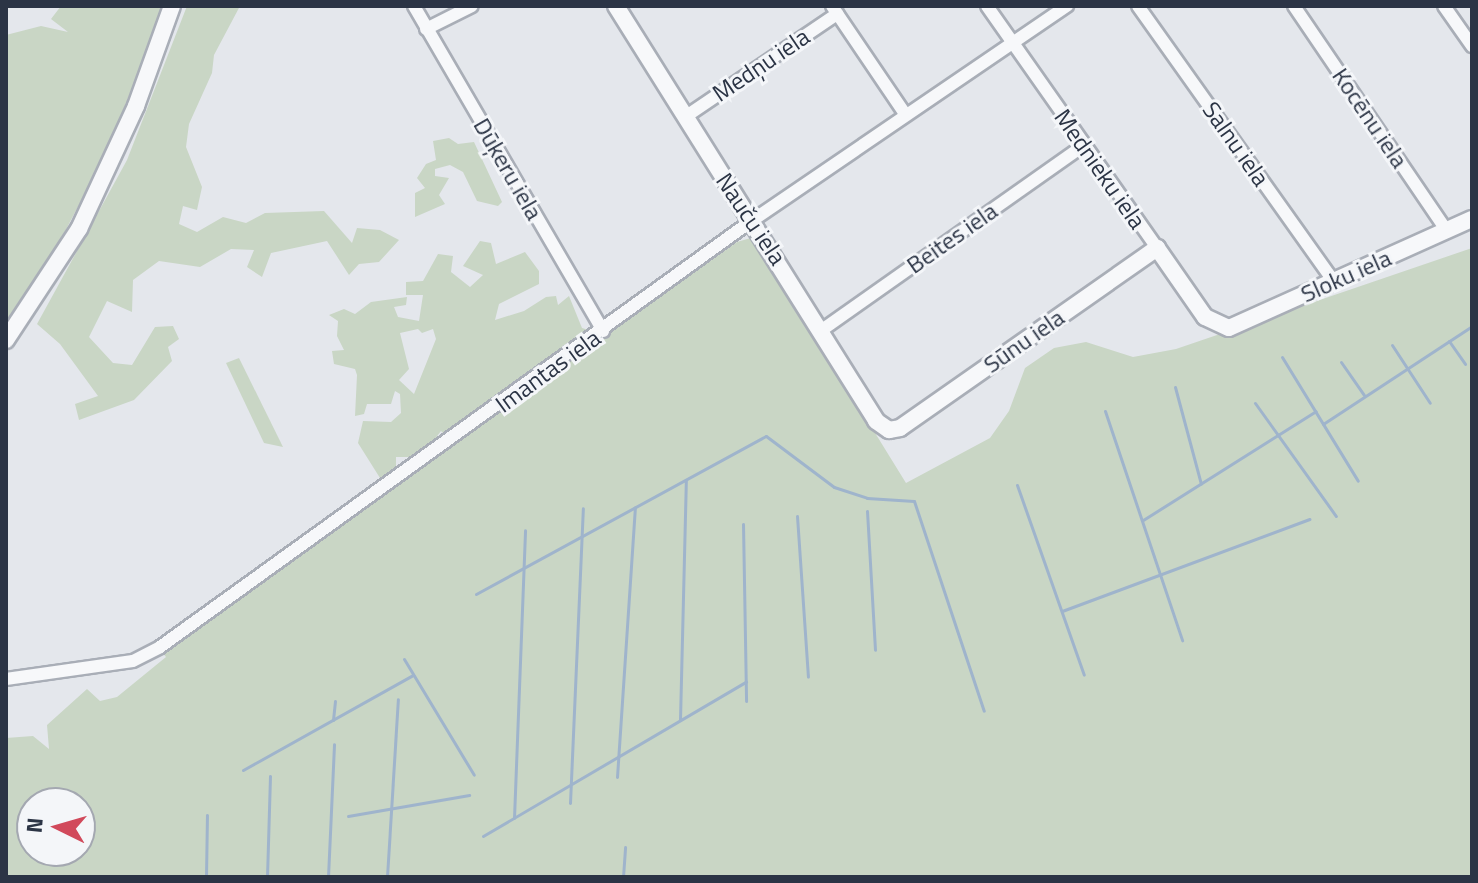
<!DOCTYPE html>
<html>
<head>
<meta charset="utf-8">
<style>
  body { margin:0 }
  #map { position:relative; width:1478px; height:883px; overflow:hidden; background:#e4e7ec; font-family:"Titillium Web",sans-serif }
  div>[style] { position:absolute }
  .green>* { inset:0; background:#c9d6c5 }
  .stream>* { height:3px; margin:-1.5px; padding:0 1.5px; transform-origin:1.5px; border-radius:1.5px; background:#9fb4cc }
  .roads { filter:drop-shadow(2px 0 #a9aeb7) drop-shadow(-2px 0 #a9aeb7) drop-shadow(0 2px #a9aeb7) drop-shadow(0 -2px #a9aeb7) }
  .minor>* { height:12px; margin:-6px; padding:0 6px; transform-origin:6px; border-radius:6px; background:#f7f8fa }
  .tertiary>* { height:16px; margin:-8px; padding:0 8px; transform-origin:8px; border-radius:8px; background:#f7f8fa }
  span { translate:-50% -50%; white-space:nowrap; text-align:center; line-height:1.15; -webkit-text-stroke:6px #f4f6f9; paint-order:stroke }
  .street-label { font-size:24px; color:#2b3445 }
  .frame { position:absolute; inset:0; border:8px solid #2b3445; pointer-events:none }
  .north { position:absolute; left:16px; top:787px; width:80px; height:80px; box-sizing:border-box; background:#f4f6f9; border:2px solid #a4a8b1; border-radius:50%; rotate:275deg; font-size:22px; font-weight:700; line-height:32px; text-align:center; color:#2b3445 }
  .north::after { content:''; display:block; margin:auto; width:28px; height:36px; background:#d1495b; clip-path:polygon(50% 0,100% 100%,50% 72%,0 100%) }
</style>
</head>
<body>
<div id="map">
  <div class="green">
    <div style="clip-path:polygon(61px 6px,164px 6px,108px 149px,23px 312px,6px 332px,6px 35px,41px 26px,68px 32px,51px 19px)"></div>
    <div style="clip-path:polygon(187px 6px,240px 6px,214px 55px,212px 73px,189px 124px,186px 147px,202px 187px,197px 210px,183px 206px,179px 224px,197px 232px,223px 217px,246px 223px,265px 213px,324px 211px,352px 243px,357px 228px,380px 230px,399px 240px,379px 262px,359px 264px,349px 275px,327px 241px,271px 253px,262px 277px,247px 267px,254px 250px,231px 249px,200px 267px,159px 261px,133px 280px,132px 312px,107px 301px,89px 337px,113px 363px,132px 365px,155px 327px,173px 326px,179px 339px,168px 347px,172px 361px,134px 400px,79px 420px,75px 404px,98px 396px,60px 344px,37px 324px,127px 160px)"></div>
    <div style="clip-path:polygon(449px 138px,458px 144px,474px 142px,502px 202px,498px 206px,477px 201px,463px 172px,450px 165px,435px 169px,435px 176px,449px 178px,439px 195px,445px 204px,415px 217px,415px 193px,425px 188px,417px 178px,426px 164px,436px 160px,433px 141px)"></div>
    <div style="clip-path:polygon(evenodd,754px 237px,906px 483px,990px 438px,1009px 411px,1025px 368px,1054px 348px,1086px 342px,1133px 357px,1176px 349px,1472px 248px,1472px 877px,6px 877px,6px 738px,33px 736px,49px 749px,47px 725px,87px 689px,100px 701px,117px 697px,166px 657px,162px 652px,318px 539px,737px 242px,754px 237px,32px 803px,80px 803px,80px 851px,32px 851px,32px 803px)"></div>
    <div style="clip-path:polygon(evenodd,480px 241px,491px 243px,496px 264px,525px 252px,539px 271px,539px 284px,499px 304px,495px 320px,524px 311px,546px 297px,556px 296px,558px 305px,569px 296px,582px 328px,595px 332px,566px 355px,555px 354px,553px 365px,481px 414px,471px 415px,447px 437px,441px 431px,421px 457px,396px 457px,396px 475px,380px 478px,358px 443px,363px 421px,391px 422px,401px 413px,400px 394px,395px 391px,391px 404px,367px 404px,364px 414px,355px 416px,357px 375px,355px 369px,334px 364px,332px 351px,344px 350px,337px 336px,338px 321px,329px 315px,344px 309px,355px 314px,371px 302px,407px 297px,406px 305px,394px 307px,398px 317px,419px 321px,423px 295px,406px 295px,406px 282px,423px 281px,438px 254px,453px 256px,451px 272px,470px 287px,483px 275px,463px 266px,480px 241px,418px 329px,422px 333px,433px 329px,436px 339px,414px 394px,399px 380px,409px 369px,400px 333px,418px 329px)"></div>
    <div style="clip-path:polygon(239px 358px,283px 447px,264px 443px,226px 363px)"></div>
  </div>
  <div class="stream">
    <div style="left:1449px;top:341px;width:28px;rotate:55deg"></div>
    <div style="left:1392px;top:345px;width:69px;rotate:56.8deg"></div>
    <div style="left:1282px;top:357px;width:145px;rotate:58.5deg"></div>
    <div style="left:1341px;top:362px;width:40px;rotate:55.1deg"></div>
    <div style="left:1175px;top:387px;width:100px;rotate:75deg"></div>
    <div style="left:1255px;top:403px;width:139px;rotate:54.4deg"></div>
    <div style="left:1105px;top:411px;width:242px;rotate:71.4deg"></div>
    <div style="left:1323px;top:424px;width:178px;rotate:-33.3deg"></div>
    <div style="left:1017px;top:485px;width:201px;rotate:70.6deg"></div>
    <div style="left:867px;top:511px;width:139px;rotate:86.7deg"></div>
    <div style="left:797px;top:516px;width:161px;rotate:86.1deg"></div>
    <div style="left:1143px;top:520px;width:204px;rotate:-32.2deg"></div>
    <div style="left:743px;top:524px;width:177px;rotate:89deg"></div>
    <div style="left:476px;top:594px;width:330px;rotate:-28.6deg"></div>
    <div style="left:766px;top:436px;width:85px;rotate:36.9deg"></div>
    <div style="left:834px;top:487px;width:35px;rotate:18deg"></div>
    <div style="left:867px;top:498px;width:47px;rotate:3.7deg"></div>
    <div style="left:914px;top:501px;width:221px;rotate:71.6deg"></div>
    <div style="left:1062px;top:611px;width:264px;rotate:-20.4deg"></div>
    <div style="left:404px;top:659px;width:135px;rotate:58.9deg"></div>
    <div style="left:333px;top:720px;width:19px;rotate:-84deg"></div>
    <div style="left:680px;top:720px;width:240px;rotate:-88.6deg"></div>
    <div style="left:243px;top:770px;width:195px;rotate:-29.2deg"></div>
    <div style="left:617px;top:777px;width:270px;rotate:-86.2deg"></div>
    <div style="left:570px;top:803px;width:295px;rotate:-87.5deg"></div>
    <div style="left:348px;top:816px;width:123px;rotate:-9.8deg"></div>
    <div style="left:514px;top:818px;width:288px;rotate:-87.8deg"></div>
    <div style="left:483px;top:836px;width:305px;rotate:-30.4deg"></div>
    <div style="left:206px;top:877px;width:62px;rotate:-89.1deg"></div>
    <div style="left:267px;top:877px;width:101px;rotate:-88.3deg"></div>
    <div style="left:328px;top:877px;width:133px;rotate:-87.4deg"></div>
    <div style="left:387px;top:877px;width:178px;rotate:-86.5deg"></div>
    <div style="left:623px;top:877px;width:30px;rotate:-86deg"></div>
  </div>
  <div class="roads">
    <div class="minor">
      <div style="left:414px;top:6px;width:376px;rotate:59.8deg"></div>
      <div style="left:832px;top:6px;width:130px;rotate:55.9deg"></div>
      <div style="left:987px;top:6px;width:296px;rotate:54.9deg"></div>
      <div style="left:1138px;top:6px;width:339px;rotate:54.6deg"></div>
      <div style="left:1294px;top:6px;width:271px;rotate:55.8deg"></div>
      <div style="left:1444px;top:6px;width:49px;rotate:55deg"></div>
      <div style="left:426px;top:29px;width:51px;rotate:-26.6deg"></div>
      <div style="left:685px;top:117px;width:184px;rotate:-34.1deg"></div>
      <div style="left:822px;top:330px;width:319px;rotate:-35.2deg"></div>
      <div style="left:6px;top:679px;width:128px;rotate:-8.1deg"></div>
      <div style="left:133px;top:661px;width:30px;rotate:-27deg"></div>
      <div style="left:160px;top:647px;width:727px;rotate:-35.77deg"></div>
      <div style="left:750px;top:222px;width:384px;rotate:-34.3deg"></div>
    </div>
    <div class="tertiary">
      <div style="left:616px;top:6px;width:490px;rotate:57.9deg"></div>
      <div style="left:876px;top:421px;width:16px;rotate:35deg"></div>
      <div style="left:889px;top:430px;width:11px;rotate:-10deg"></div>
      <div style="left:900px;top:428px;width:314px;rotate:-35deg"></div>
      <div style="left:1157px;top:248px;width:84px;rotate:55.2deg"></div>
      <div style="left:1205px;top:317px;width:26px;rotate:25deg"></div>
      <div style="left:1229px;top:328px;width:266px;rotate:-24.2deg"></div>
      <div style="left:6px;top:340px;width:133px;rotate:-56.7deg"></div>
      <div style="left:79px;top:229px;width:136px;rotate:-65.1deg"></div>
      <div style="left:136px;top:106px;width:106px;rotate:-70.2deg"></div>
    </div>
  </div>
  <div class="street-label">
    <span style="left:761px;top:65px;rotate:-34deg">Medņu iela</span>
    <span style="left:1370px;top:118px;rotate:56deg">Kocēnu iela</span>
    <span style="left:1236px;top:144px;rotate:55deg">Salnu iela</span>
    <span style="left:508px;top:169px;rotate:60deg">Dūķeru iela</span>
    <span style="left:1100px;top:169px;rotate:55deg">Mednieku iela</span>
    <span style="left:751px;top:219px;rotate:56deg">Nauču iela</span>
    <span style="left:952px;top:238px;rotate:-35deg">Beites iela</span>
    <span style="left:1346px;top:276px;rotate:-24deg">Sloku iela</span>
    <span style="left:1024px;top:341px;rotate:-35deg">Sūnu iela</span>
    <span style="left:548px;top:371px;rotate:-36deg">Imantas iela</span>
  </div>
  <div class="frame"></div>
  <div class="north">N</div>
</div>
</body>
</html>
